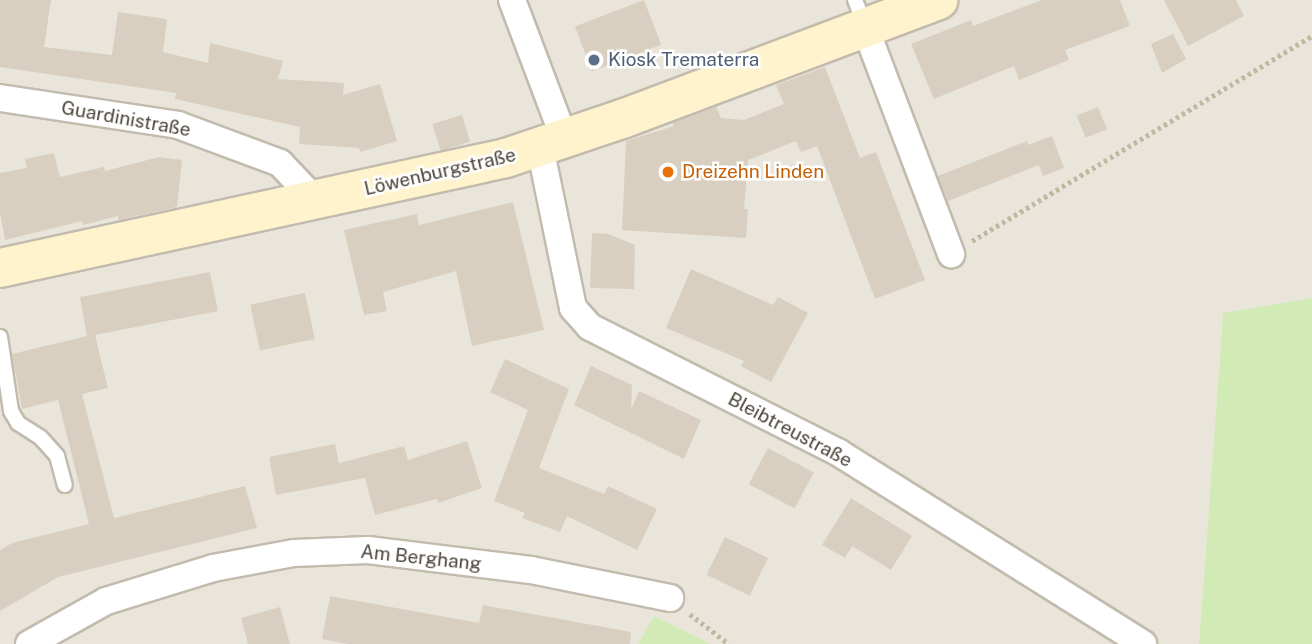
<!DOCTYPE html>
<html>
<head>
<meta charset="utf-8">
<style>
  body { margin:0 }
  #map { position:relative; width:1312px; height:644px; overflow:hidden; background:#f6f3ec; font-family:"Public Sans",sans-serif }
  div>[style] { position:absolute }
  .residential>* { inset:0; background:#eae5da }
  .green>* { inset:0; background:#d2eab5 }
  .building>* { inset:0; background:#d8cfc1; transform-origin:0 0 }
  .path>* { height:4.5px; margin-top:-2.25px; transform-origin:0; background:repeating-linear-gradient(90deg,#c4b79f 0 3.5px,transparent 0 7px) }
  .roads { filter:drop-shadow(2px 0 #c2bbae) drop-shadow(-2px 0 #c2bbae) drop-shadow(0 2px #c2bbae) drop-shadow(0 -2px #c2bbae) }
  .lane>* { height:14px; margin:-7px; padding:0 7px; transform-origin:7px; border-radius:7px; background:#fff }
  .street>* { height:26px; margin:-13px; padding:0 13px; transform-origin:13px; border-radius:13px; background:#fff }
  .secondary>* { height:38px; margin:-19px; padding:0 19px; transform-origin:19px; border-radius:19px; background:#fff3cd }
  .dots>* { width:19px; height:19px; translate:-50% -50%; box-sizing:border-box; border:4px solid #fff; border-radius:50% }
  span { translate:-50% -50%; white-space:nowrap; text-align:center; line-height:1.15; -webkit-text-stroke:5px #fff; paint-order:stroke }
  .service-label { font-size:19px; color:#4e5e75 }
  .left { translate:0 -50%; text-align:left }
  .street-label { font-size:19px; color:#4b4439 }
  .food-label { font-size:19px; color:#c56008 }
</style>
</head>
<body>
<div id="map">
  <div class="residential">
    <div style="clip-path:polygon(0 0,1312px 0,1312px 298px,1223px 313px,1199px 644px,711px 644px,654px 616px,638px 644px,0 644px)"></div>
  </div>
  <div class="green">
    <div style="clip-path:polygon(1312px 298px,1312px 644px,1199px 644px,1223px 313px)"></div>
    <div style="clip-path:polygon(654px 616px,711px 644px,638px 644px)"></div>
  </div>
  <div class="building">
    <div style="clip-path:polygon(0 0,51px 0,44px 47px,112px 55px,118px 12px,167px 19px,163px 52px,208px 63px,210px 43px,283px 61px,278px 79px,344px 83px,343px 95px,380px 84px,397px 141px,360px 152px,359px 148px,299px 144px,300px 127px,175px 99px,176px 93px,0 67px)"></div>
    <div style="left:644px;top:0;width:48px;height:74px;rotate:69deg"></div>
    <div style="clip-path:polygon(1042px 0,1120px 0,1130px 26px,1065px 50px,1069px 60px,1019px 80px,1014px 66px,934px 99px,911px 44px,971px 20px,973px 26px)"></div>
    <div style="clip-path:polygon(1164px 0,1236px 0,1244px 16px,1188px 46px)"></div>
    <div style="clip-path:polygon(1173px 34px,1186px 59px,1162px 73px,1151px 44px)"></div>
    <div style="clip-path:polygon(825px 67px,860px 158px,876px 152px,925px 280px,875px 299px,817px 146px,801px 152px,796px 141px,748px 160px,744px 209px,748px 209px,746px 238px,622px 230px,626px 141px,674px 126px,672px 123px,716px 107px,721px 118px,744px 120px,784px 104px,776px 85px)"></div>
    <div style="left:1098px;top:107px;width:24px;height:23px;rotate:68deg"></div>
    <div style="left:462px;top:115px;width:28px;height:31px;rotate:73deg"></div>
    <div style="clip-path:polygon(1052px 136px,1064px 168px,1043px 176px,1039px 165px,948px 201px,938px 176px,1027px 141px,1028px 145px)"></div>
    <div style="clip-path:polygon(54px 153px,60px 177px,104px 167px,105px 171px,159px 157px,182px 160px,177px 207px,119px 220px,118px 216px,83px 225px,82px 221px,5px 240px,0 213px,0 173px,27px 168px,25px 159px)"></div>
    <div style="clip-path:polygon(513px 202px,544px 330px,472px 346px,456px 271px,383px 292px,387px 311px,364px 315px,344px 230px,417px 214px,419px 225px)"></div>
    <div style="clip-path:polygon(592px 233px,608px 234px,635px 245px,634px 289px,590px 288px)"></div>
    <div style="clip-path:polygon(691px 269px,773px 305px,778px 297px,808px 313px,771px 382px,741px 366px,744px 361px,666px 328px)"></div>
    <div style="clip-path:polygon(210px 272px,218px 311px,95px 335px,108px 388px,82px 394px,114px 518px,245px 486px,257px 528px,58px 577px,0 611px,0 550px,12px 543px,89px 524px,58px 400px,22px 409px,12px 354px,87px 336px,80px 297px)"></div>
    <div style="left:305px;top:293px;width:47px;height:56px;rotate:78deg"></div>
    <div style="clip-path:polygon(505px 359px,569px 389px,539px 468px,604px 494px,608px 486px,657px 509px,637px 550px,567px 516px,560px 532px,522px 518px,525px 513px,494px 501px,528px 410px,490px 392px)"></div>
    <div style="clip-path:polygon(591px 366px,632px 385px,631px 410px,639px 391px,701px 420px,684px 459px,574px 405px)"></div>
    <div style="clip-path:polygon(467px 441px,482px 488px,438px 503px,437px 499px,375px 515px,365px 478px,276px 495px,269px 457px,335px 444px,339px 463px,404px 446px,408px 460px)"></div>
    <div style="left:768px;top:448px;width:52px;height:41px;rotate:28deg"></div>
    <div style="clip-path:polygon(851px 498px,912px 536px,891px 570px,852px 546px,845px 558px,822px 545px)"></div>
    <div style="left:725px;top:537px;width:48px;height:42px;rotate:26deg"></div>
    <div style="clip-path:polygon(330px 596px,479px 623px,483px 605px,631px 632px,630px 644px,348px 644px,322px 639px)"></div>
    <div style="clip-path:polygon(280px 607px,290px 644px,248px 644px,241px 618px)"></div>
  </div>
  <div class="path">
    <div style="left:972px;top:241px;width:397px;rotate:-31.1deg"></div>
    <div style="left:690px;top:614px;width:49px;rotate:37.6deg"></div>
  </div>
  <div class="roads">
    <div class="lane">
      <div style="left:855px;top:0;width:27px;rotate:68deg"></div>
      <div style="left:0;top:337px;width:75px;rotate:81.5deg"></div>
      <div style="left:11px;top:411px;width:14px;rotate:60deg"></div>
      <div style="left:18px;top:423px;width:27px;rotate:33deg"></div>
      <div style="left:41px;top:438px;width:24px;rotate:48deg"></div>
      <div style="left:57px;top:456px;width:30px;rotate:75deg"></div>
    </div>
    <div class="street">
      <div style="left:512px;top:0;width:150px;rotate:69.3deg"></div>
      <div style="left:866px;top:30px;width:240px;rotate:69.2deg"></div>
      <div style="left:0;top:98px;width:180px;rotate:8.6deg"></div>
      <div style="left:178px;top:125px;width:109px;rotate:20.4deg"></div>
      <div style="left:280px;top:163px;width:52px;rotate:46.5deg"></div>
      <div style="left:540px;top:147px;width:164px;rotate:78.4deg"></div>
      <div style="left:573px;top:308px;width:25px;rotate:48deg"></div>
      <div style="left:590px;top:327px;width:279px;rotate:26.8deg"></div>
      <div style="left:839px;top:453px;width:359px;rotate:32.1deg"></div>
      <div style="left:29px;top:644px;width:88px;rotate:-29.2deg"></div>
      <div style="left:106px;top:601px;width:112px;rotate:-17.1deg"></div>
      <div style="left:213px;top:568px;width:82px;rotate:-10.5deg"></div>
      <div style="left:294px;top:553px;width:74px;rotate:-2.3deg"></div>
      <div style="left:368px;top:550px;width:164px;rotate:7deg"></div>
      <div style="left:531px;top:570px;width:142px;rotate:11.4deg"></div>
    </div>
    <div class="secondary">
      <div style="left:0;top:268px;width:518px;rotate:-12.26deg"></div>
      <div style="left:506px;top:158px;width:122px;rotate:-18.6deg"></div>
      <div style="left:622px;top:119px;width:338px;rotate:-20.6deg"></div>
    </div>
  </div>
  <div class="dots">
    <div style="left:594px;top:60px;background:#5c6f8a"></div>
    <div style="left:668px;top:172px;background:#e8710a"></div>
  </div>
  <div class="service-label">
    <span class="left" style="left:608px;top:60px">Kiosk Trematerra</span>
  </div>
  <div class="street-label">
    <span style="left:126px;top:119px;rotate:10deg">Guardinistraße</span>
    <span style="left:440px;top:172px;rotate:-13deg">Löwenburgstraße</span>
    <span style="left:790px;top:430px;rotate:28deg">Bleibtreustraße</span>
    <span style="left:421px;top:558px;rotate:6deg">Am Berghang</span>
  </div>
  <div class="food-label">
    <span class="left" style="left:682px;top:172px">Dreizehn Linden</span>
  </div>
</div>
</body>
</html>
